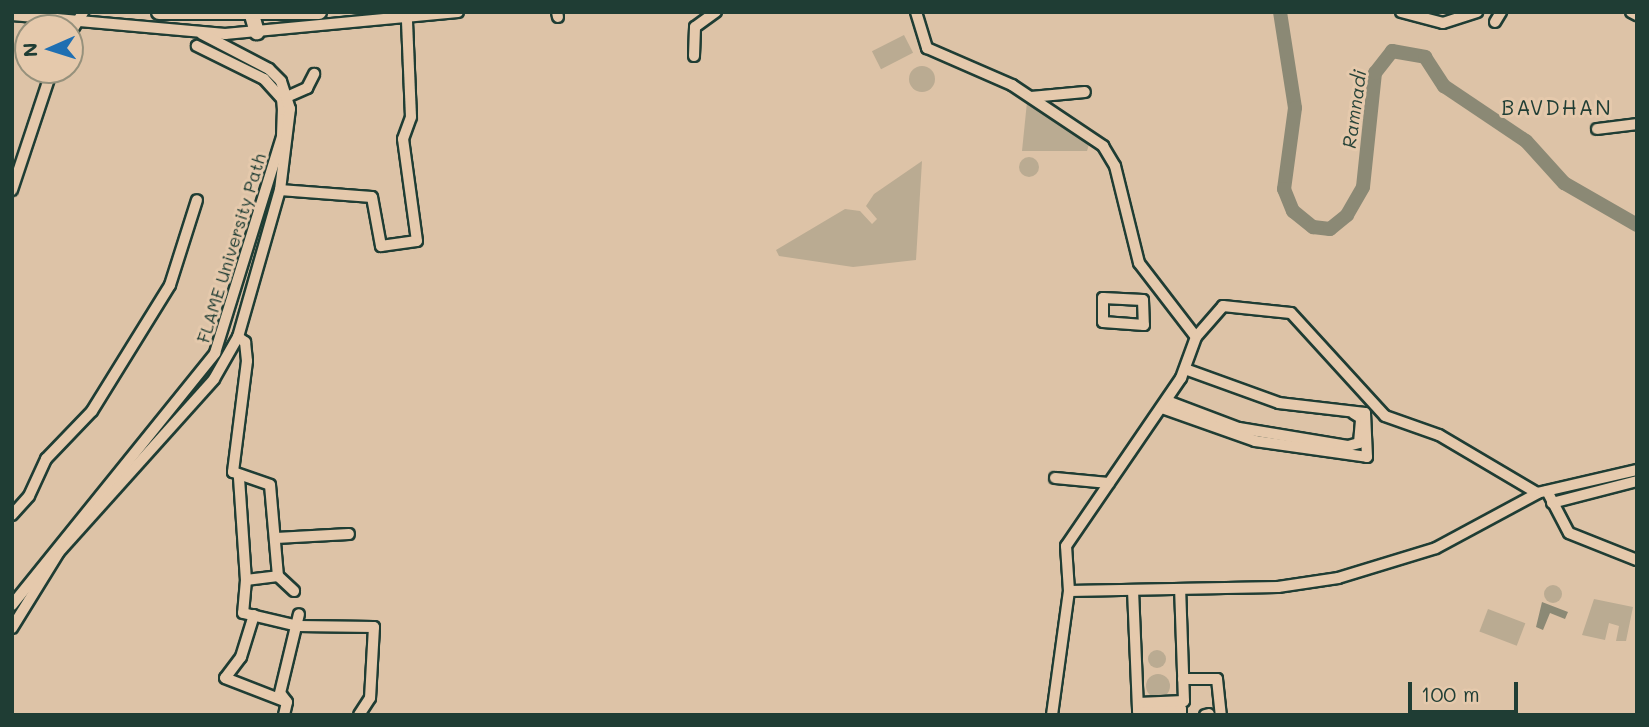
<!DOCTYPE html>
<html>
<head>
<meta charset="utf-8">
<style>
  body { margin:0 }
  #map { position:relative; width:1649px; height:727px; overflow:hidden; background:#ddc3a7; font-family:Mali,sans-serif }
  div>[style] { position:absolute }
  .green>* { inset:0; background:#baab92; transform-origin:0 0 }
  .round { border-radius:50% }
  .water>* { inset:0; background:#8b8975 }
  .river>* { height:14px; margin:-7px; padding:0 7px; transform-origin:7px; border-radius:7px; background:#8b8975 }
  .roads { filter:drop-shadow(2px 0 #1f3d34) drop-shadow(-2px 0 #1f3d34) drop-shadow(0 2px #1f3d34) drop-shadow(0 -2px #1f3d34) }
  .minor>* { height:10px; margin:-5px; padding:0 5px; transform-origin:5px; border-radius:5px; background:#e5c9ac }
  .highway>* { height:14px; margin:-7px; padding:0 7px; transform-origin:7px; border-radius:7px; background:#e5c9ac }
  span { translate:-50% -50%; white-space:nowrap; text-align:center; line-height:1.15; -webkit-text-stroke:6px #e5c9ac; paint-order:stroke }
  .street-label { font-size:18px; color:#1f3d34 }
  .water-label { font-size:19px; color:#2a453a; font-style:italic }
  .quarter-label { font-size:21px; color:#1f3d34; letter-spacing:2px }
  .frame { position:absolute; inset:0; border:14px solid #1f3d34; pointer-events:none }
  .north { position:absolute; left:14px; top:14px; width:70px; height:70px; box-sizing:border-box; background:#e5c9ac; border:2px solid #96917c; border-radius:50%; rotate:267deg; font-size:19px; font-weight:700; line-height:28px; text-align:center; color:#1f3d34 }
  .north::after { content:''; display:block; margin:auto; width:24px; height:32px; background:#1f6fb2; clip-path:polygon(50% 0,100% 100%,50% 72%,0 100%) }
  .scale { position:absolute; left:1408px; top:682px; width:110px; height:32px; box-sizing:border-box; border:4px solid #1f3d34; border-top:0; padding-left:9px; font-size:21px; line-height:24px; white-space:nowrap; color:#1f3d34; -webkit-text-stroke:5px #e5c9ac; paint-order:stroke }
</style>
</head>
<body>
<div id="map">
  <div class="green">
    <div style="left:904px;top:35px;width:20px;height:36px;rotate:63deg"></div>
    <div class="round" style="left:909px;top:66px;width:26px;height:26px"></div>
    <div style="clip-path:polygon(1027px 102px,1089px 144px,1087px 151px,1022px 151px)"></div>
    <div class="round" style="left:1019px;top:157px;width:20px;height:20px"></div>
    <div style="clip-path:polygon(922px 161px,916px 260px,853px 267px,779px 256px,776px 250px,845px 209px,860px 211px,872px 224px,877px 219px,866px 206px,874px 194px)"></div>
    <div class="round" style="left:1544px;top:585px;width:18px;height:18px"></div>
    <div style="clip-path:polygon(1594px 599px,1633px 607px,1626px 641px,1616px 641px,1619px 626px,1609px 623px,1605px 640px,1582px 635px)"></div>
    <div style="left:1488px;top:609px;width:40px;height:24px;rotate:21deg"></div>
    <div class="round" style="left:1148px;top:650px;width:18px;height:18px"></div>
    <div class="round" style="left:1146px;top:674px;width:24px;height:24px"></div>
  </div>
  <div class="water">
    <div style="clip-path:polygon(1542px 602px,1568px 612px,1565px 619px,1550px 613px,1543px 630px,1536px 627px)"></div>
  </div>
  <div class="river">
    <div style="left:1280px;top:12px;width:97px;rotate:81.1deg"></div>
    <div style="left:1295px;top:108px;width:82px;rotate:97.7deg"></div>
    <div style="left:1284px;top:189px;width:24px;rotate:68deg"></div>
    <div style="left:1293px;top:211px;width:26px;rotate:39deg"></div>
    <div style="left:1313px;top:227px;width:17px;rotate:7deg"></div>
    <div style="left:1330px;top:229px;width:22px;rotate:-39deg"></div>
    <div style="left:1347px;top:215px;width:32px;rotate:-60deg"></div>
    <div style="left:1363px;top:187px;width:115px;rotate:-84deg"></div>
    <div style="left:1375px;top:73px;width:28px;rotate:-52deg"></div>
    <div style="left:1392px;top:51px;width:34px;rotate:10deg"></div>
    <div style="left:1425px;top:57px;width:35px;rotate:57deg"></div>
    <div style="left:1444px;top:86px;width:99px;rotate:33.9deg"></div>
    <div style="left:1526px;top:141px;width:57px;rotate:47.9deg"></div>
    <div style="left:1564px;top:183px;width:84px;rotate:29.9deg"></div>
  </div>
  <div class="roads">
    <div class="minor">
      <div style="left:557px;top:12px;width:5px;rotate:79deg"></div>
      <div style="left:916px;top:12px;width:38px;rotate:73deg"></div>
      <div style="left:927px;top:48px;width:93px;rotate:23.5deg"></div>
      <div style="left:1012px;top:85px;width:110px;rotate:33.8deg"></div>
      <div style="left:1103px;top:146px;width:23px;rotate:59deg"></div>
      <div style="left:1115px;top:166px;width:100px;rotate:76.1deg"></div>
      <div style="left:1139px;top:263px;width:93px;rotate:52.4deg"></div>
      <div style="left:1401px;top:12px;width:43px;rotate:14.7deg"></div>
      <div style="left:1443px;top:23px;width:36px;rotate:-18deg"></div>
      <div style="left:1631px;top:12px;width:7px;rotate:27deg"></div>
      <div style="left:12px;top:15px;width:214px;rotate:5.1deg"></div>
      <div style="left:225px;top:34px;width:234px;rotate:-5.4deg"></div>
      <div style="left:1495px;top:22px;width:12px;rotate:-59deg"></div>
      <div style="left:70px;top:34px;width:26px;rotate:-59deg"></div>
      <div style="left:694px;top:56px;width:29px;rotate:-88deg"></div>
      <div style="left:695px;top:27px;width:26px;rotate:-36deg"></div>
      <div style="left:289px;top:96px;width:20px;rotate:-24deg"></div>
      <div style="left:307px;top:88px;width:16px;rotate:-63deg"></div>
      <div style="left:1031px;top:97px;width:54px;rotate:-5.3deg"></div>
      <div style="left:1597px;top:129px;width:40px;rotate:-7.1deg"></div>
      <div style="left:12px;top:190px;width:126px;rotate:-71.6deg"></div>
      <div style="left:280px;top:190px;width:92px;rotate:4.4deg"></div>
      <div style="left:372px;top:197px;width:50px;rotate:79.6deg"></div>
      <div style="left:381px;top:246px;width:36px;rotate:-8deg"></div>
      <div style="left:417px;top:241px;width:103px;rotate:-97.8deg"></div>
      <div style="left:403px;top:139px;width:23px;rotate:-70deg"></div>
      <div style="left:411px;top:117px;width:97px;rotate:-92.4deg"></div>
      <div style="left:1103px;top:298px;width:40px;rotate:2.9deg"></div>
      <div style="left:1143px;top:300px;width:25px;rotate:88deg"></div>
      <div style="left:1144px;top:325px;width:41px;rotate:-175.8deg"></div>
      <div style="left:1103px;top:322px;width:24px;rotate:-90deg"></div>
      <div style="left:238px;top:337px;width:9px;rotate:36deg"></div>
      <div style="left:245px;top:342px;width:19px;rotate:84deg"></div>
      <div style="left:247px;top:361px;width:112px;rotate:97.2deg"></div>
      <div style="left:233px;top:472px;width:39px;rotate:19deg"></div>
      <div style="left:270px;top:485px;width:91px;rotate:85deg"></div>
      <div style="left:278px;top:576px;width:22px;rotate:43deg"></div>
      <div style="left:1167px;top:401px;width:77px;rotate:20.6deg"></div>
      <div style="left:1239px;top:428px;width:110px;rotate:9.4deg"></div>
      <div style="left:1348px;top:446px;width:11px;rotate:-15deg"></div>
      <div style="left:1359px;top:443px;width:25px;rotate:-85deg"></div>
      <div style="left:1361px;top:418px;width:9px;rotate:-148deg"></div>
      <div style="left:1162px;top:408px;width:99px;rotate:19.5deg"></div>
      <div style="left:1255px;top:441px;width:113px;rotate:8.1deg"></div>
      <div style="left:1367px;top:457px;width:44px;rotate:-92.6deg"></div>
      <div style="left:1365px;top:413px;width:87px;rotate:-173.4deg"></div>
      <div style="left:1279px;top:403px;width:100px;rotate:-160.1deg"></div>
      <div style="left:239px;top:478px;width:102px;rotate:86.1deg"></div>
      <div style="left:246px;top:580px;width:32px;rotate:-7deg"></div>
      <div style="left:1055px;top:478px;width:54px;rotate:5.3deg"></div>
      <div style="left:1547px;top:491px;width:47px;rotate:62.4deg"></div>
      <div style="left:1569px;top:533px;width:73px;rotate:21.7deg"></div>
      <div style="left:1552px;top:503px;width:88px;rotate:-14.5deg"></div>
      <div style="left:12px;top:515px;width:25px;rotate:-48deg"></div>
      <div style="left:29px;top:496px;width:41px;rotate:-65.3deg"></div>
      <div style="left:46px;top:459px;width:66px;rotate:-46.2deg"></div>
      <div style="left:92px;top:411px;width:148px;rotate:-58.2deg"></div>
      <div style="left:170px;top:285px;width:89px;rotate:-72.4deg"></div>
      <div style="left:276px;top:538px;width:73px;rotate:-3.1deg"></div>
      <div style="left:246px;top:580px;width:33px;rotate:95deg"></div>
      <div style="left:243px;top:613px;width:57px;rotate:13.3deg"></div>
      <div style="left:298px;top:626px;width:76px;rotate:0.8deg"></div>
      <div style="left:374px;top:627px;width:71px;rotate:93.2deg"></div>
      <div style="left:370px;top:698px;width:20px;rotate:123deg"></div>
      <div style="left:1133px;top:590px;width:121px;rotate:87.6deg"></div>
      <div style="left:1138px;top:711px;width:43px;rotate:-2.7deg"></div>
      <div style="left:1181px;top:709px;width:6px;rotate:90deg"></div>
      <div style="left:1069px;top:591px;width:209px;rotate:-1.1deg"></div>
      <div style="left:1278px;top:587px;width:61px;rotate:-8.5deg"></div>
      <div style="left:1338px;top:578px;width:102px;rotate:-17deg"></div>
      <div style="left:1436px;top:548px;width:116px;rotate:-28.3deg"></div>
      <div style="left:12px;top:605px;width:324px;rotate:-51.1deg"></div>
      <div style="left:215px;top:353px;width:227px;rotate:-72.8deg"></div>
      <div style="left:282px;top:136px;width:26px;rotate:-88deg"></div>
      <div style="left:283px;top:110px;width:11px;rotate:-95deg"></div>
      <div style="left:282px;top:99px;width:27px;rotate:-132deg"></div>
      <div style="left:264px;top:79px;width:75px;rotate:-153.8deg"></div>
      <div style="left:254px;top:615px;width:44px;rotate:107.2deg"></div>
      <div style="left:241px;top:657px;width:26px;rotate:127deg"></div>
      <div style="left:225px;top:678px;width:66px;rotate:21.2deg"></div>
      <div style="left:12px;top:628px;width:89px;rotate:-58.3deg"></div>
      <div style="left:59px;top:552px;width:232px;rotate:-48.1deg"></div>
      <div style="left:214px;top:379px;width:48px;rotate:-60.3deg"></div>
      <div style="left:238px;top:337px;width:153px;rotate:-74.1deg"></div>
      <div style="left:280px;top:190px;width:82px;rotate:-83deg"></div>
      <div style="left:290px;top:109px;width:29px;rotate:-108deg"></div>
      <div style="left:281px;top:81px;width:17px;rotate:-135deg"></div>
      <div style="left:269px;top:69px;width:76px;rotate:-152.4deg"></div>
      <div style="left:1183px;top:679px;width:34px"></div>
      <div style="left:1217px;top:679px;width:36px;rotate:84deg"></div>
      <div style="left:1138px;top:703px;width:46px;rotate:-2.5deg"></div>
      <div style="left:1184px;top:701px;width:112px;rotate:-92deg"></div>
      <div style="left:284px;top:715px;width:13px;rotate:-77deg"></div>
      <div style="left:287px;top:702px;width:11px;rotate:-128deg"></div>
      <div style="left:280px;top:693px;width:81px;rotate:-76.5deg"></div>
      <div style="left:1052px;top:715px;width:125px;rotate:-82.2deg"></div>
      <div style="left:1069px;top:591px;width:45px;rotate:-93.8deg"></div>
      <div style="left:1066px;top:546px;width:204px;rotate:-55.6deg"></div>
      <div style="left:1181px;top:378px;width:44px;rotate:-69.9deg"></div>
      <div style="left:1196px;top:337px;width:41px;rotate:-48.9deg"></div>
      <div style="left:1223px;top:306px;width:68px;rotate:5.9deg"></div>
      <div style="left:1291px;top:313px;width:139px;rotate:47.6deg"></div>
      <div style="left:1385px;top:416px;width:57px;rotate:19.4deg"></div>
      <div style="left:1439px;top:435px;width:114px;rotate:30.6deg"></div>
      <div style="left:1537px;top:493px;width:103px;rotate:-13deg"></div>
      <div style="left:1205px;top:715px;width:4px;rotate:-14deg"></div>
    </div>
    <div class="highway">
      <div style="left:159px;top:12px;width:160px"></div>
      <div style="left:252px;top:15px;width:18px;rotate:74deg"></div>
    </div>
  </div>
  <div class="street-label">
    <span style="left:231px;top:248px;rotate:-73deg">FLAME University Path</span>
  </div>
  <div class="water-label">
    <span style="left:1354px;top:109px;rotate:-82deg">Ramnadi</span>
  </div>
  <div class="quarter-label">
    <span style="left:1557px;top:107px">BAVDHAN</span>
  </div>
  <div class="frame"></div>
  <div class="north">N</div>
  <div class="scale">100 m</div>
</div>
</body>
</html>
